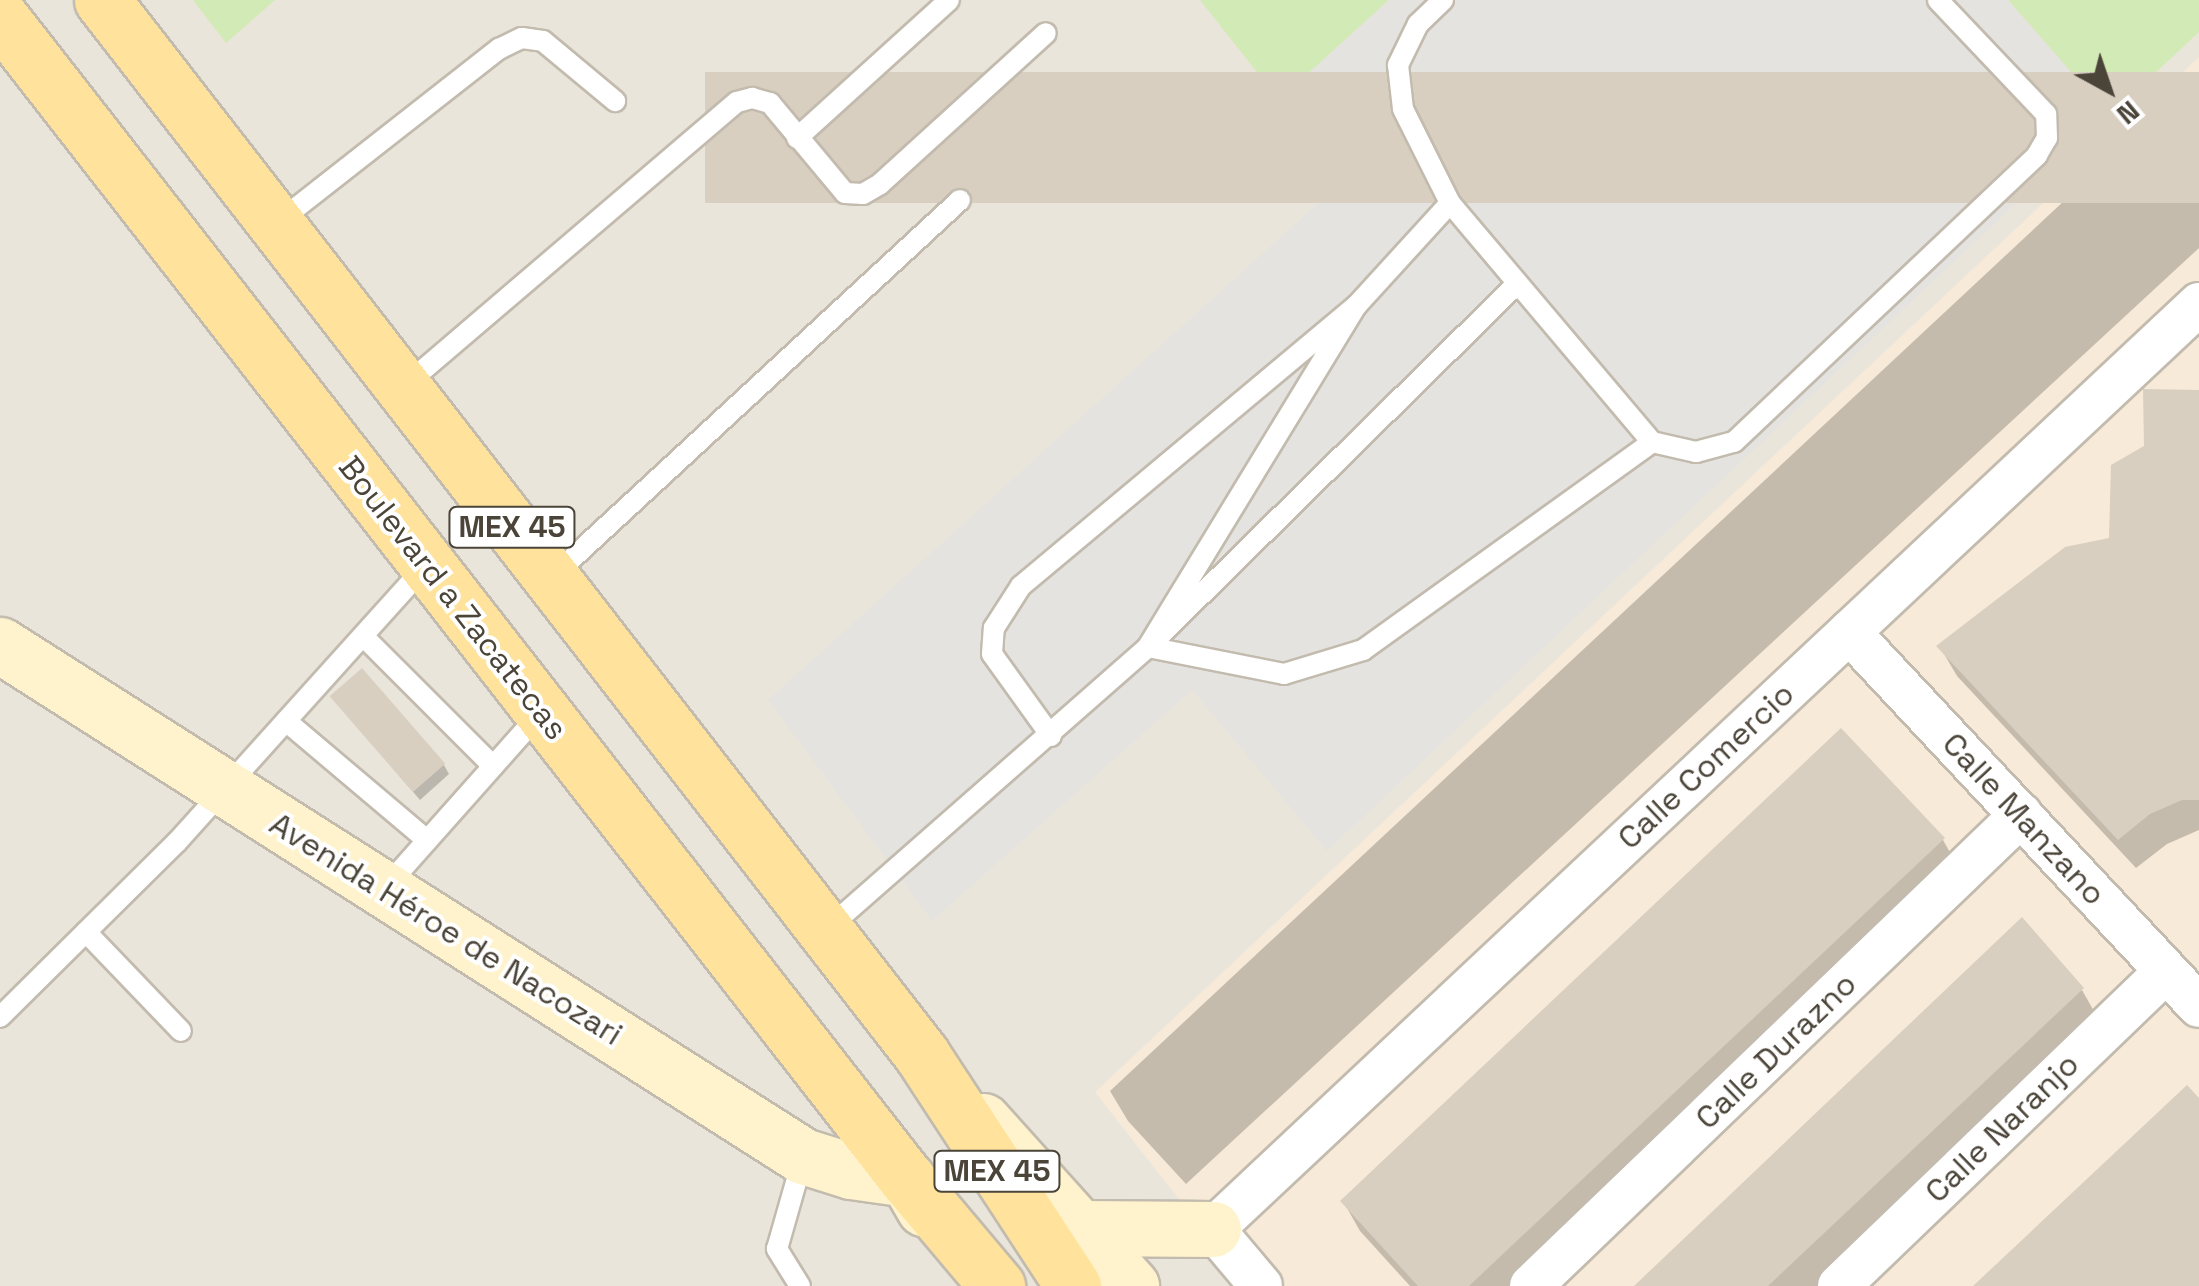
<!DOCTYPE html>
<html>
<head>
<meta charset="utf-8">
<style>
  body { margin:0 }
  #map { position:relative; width:2199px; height:1286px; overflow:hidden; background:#f6f3ec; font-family:"Space Grotesk",sans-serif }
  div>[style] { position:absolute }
  .residential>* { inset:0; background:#eae5da; transform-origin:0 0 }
  .commercial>* { inset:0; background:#f7ead8 }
  .green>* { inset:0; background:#d2eab5 }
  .parking>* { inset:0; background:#e5e3e0 }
  .shadow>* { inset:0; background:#0003 }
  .building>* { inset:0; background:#d8cfc1; transform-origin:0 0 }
  .roads { filter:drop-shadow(2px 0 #c2bbae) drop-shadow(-2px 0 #c2bbae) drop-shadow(0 2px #c2bbae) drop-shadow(0 -2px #c2bbae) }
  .service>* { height:20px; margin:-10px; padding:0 10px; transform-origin:10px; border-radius:10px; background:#fff }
  .minor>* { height:42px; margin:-21px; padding:0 21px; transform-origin:21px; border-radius:21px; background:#fff }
  .secondary>* { height:55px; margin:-27.5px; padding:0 27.5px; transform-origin:27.5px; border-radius:27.5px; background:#fff3cd }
  .primary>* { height:55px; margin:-27.5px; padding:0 27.5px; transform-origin:27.5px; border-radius:27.5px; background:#ffe39c }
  span { translate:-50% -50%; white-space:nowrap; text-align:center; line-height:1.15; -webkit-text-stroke:8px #fff; paint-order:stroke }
  .shield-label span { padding:2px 8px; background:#fff; border:2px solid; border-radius:8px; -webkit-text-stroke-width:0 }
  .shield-label { font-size:30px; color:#4b4439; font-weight:700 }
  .street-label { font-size:32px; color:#4b4439 }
  .north { position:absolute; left:2059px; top:40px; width:100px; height:100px; -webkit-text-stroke:8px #fff; paint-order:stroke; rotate:140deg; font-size:28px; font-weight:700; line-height:40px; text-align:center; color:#4b4439 }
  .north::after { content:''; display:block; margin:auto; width:35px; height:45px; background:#4b4439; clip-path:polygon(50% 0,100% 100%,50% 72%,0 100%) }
</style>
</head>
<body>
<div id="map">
  <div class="residential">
    <div style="left:0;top:0;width:2199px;height:1286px"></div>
  </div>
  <div class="commercial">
    <div style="clip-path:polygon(2199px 57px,2199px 1286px,1247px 1286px,1095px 1092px)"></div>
  </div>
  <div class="green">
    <div style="clip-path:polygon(193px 0,275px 0,226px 43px)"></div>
    <div style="clip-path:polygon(1200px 0,1389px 0,1279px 100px)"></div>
    <div style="clip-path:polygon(2008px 0,2199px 0,2199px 32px,2109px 116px)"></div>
  </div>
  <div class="parking">
    <div style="clip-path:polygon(1389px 0,2008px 0,2109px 116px,1327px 851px,1192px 690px,932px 921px,768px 700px,1344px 180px,1279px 100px)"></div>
  </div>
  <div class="shadow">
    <div style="clip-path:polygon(2199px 75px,2199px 248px,1186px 1184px,1128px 1121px,1110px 1091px)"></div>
    <div style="clip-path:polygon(2199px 392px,2199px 830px,2167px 844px,2136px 868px,1957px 676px,1940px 647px,2112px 540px,2147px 448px)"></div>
    <div style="clip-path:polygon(333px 698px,444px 765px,449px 774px,420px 800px)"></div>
    <div style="clip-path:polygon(1841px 731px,1943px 840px,1960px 870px,1518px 1286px,1410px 1286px,1360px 1231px,1343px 1201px)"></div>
    <div style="clip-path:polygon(2082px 990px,2099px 1020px,1817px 1286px,1637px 1286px)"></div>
  </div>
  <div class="building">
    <div style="left:2199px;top:72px;width:131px;height:1494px;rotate:90deg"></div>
    <div style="clip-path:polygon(2143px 389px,2199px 390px,2199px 800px,2182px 800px,2150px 814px,2118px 840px,1936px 646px,2065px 547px,2109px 538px,2111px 465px,2144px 446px)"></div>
    <div style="left:362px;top:668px;width:127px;height:43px;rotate:49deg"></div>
    <div style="clip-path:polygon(1841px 728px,1945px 838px,1469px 1286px,1418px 1286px,1340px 1201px)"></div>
    <div style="clip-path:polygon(2022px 917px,2084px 988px,1768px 1286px,1634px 1286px)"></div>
    <div style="clip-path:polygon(2187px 1085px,2199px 1098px,2199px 1286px,1973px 1286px)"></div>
  </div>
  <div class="roads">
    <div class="service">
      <div style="left:1443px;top:0;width:35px;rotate:136deg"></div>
      <div style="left:1418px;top:24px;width:46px;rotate:116deg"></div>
      <div style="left:1398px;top:65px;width:44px;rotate:83.5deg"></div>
      <div style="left:1403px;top:109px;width:105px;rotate:63.4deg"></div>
      <div style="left:1450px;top:203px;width:313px;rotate:49.8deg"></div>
      <div style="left:1652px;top:442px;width:45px;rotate:12.8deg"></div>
      <div style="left:1696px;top:452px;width:39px;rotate:-15deg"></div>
      <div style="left:1734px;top:442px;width:417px;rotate:-43.4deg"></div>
      <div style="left:2037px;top:155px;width:20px;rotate:-60deg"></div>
      <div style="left:2047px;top:138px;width:24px;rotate:-92deg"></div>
      <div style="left:2046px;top:114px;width:157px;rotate:-133.5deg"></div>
      <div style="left:797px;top:138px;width:205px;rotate:-42.2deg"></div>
      <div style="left:278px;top:222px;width:281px;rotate:-38.1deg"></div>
      <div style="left:499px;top:49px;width:25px;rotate:-26deg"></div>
      <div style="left:522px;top:38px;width:21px;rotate:8deg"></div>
      <div style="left:543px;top:41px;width:94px;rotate:39.8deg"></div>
      <div style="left:1356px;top:306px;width:399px;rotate:121.4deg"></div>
      <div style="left:1148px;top:647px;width:139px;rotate:11.2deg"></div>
      <div style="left:1284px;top:674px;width:83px;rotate:-16.9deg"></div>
      <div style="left:1363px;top:650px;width:356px;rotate:-35.7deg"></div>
      <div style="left:403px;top:387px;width:439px;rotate:-40.5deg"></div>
      <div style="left:737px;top:102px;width:16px;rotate:-15deg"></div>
      <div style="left:752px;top:98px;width:19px;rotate:16deg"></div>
      <div style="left:770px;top:103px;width:117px;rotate:50.2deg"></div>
      <div style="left:845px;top:193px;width:18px;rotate:3deg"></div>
      <div style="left:863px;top:194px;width:20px;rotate:-30deg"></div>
      <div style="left:880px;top:184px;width:224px;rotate:-42.3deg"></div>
      <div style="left:553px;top:576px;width:554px;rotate:-42.73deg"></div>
      <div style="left:363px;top:636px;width:184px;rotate:45deg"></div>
      <div style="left:286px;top:721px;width:185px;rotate:40.2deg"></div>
      <div style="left:1051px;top:736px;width:101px;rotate:-125.7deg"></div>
      <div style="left:992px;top:654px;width:26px;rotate:-86deg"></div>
      <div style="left:994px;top:628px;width:50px;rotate:-57.3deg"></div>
      <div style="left:1021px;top:586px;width:437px;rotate:-39.9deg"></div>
      <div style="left:1356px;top:306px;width:139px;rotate:-47.6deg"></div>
      <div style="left:385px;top:888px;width:237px;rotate:-48.4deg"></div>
      <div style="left:827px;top:929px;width:427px;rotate:-41.3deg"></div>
      <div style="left:1148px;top:647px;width:518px;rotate:-44.53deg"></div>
      <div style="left:86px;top:932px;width:137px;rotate:46.2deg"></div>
      <div style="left:0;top:1017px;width:249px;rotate:-44.7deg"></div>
      <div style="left:177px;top:842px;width:372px;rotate:-48deg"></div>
      <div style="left:800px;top:1286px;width:44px;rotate:-121.9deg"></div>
      <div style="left:777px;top:1249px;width:95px;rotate:-74.1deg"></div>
    </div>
    <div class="minor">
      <div style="left:1849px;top:632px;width:512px;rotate:46.9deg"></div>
      <div style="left:1261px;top:1286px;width:75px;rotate:-130.1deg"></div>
      <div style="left:1213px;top:1229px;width:1352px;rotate:-43.17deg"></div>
      <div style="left:1531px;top:1286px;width:680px;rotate:-43.87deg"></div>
      <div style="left:1839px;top:1286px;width:454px;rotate:-43.9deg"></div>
    </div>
    <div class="secondary">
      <div style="left:0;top:645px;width:952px;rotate:32.47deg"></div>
      <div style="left:803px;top:1156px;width:50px;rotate:17.4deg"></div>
      <div style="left:851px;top:1171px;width:57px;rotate:8.1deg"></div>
      <div style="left:907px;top:1179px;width:34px;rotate:60deg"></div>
      <div style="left:983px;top:1121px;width:222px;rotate:48.1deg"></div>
      <div style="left:1082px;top:1228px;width:131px;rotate:0.4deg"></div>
    </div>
    <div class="primary">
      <div style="left:102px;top:0;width:1336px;rotate:52.14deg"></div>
      <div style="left:922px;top:1055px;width:276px;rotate:56.8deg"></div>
      <div style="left:0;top:17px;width:1474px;rotate:52.03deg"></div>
      <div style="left:907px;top:1179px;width:140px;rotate:49.9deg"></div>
    </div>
  </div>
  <div class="shield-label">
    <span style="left:512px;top:527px">MEX 45</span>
    <span style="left:997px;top:1171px">MEX 45</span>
  </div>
  <div class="street-label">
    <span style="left:453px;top:598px;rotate:52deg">Boulevard a Zacatecas</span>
    <span style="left:1706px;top:766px;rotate:-43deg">Calle Comercio</span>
    <span style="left:2024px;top:819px;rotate:47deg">Calle Manzano</span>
    <span style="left:446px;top:929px;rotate:32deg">Avenida Héroe de Nacozari</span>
    <span style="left:1776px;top:1051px;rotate:-44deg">Calle Durazno</span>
    <span style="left:2002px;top:1128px;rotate:-44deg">Calle Naranjo</span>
  </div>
  <div class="north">N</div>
</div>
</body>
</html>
